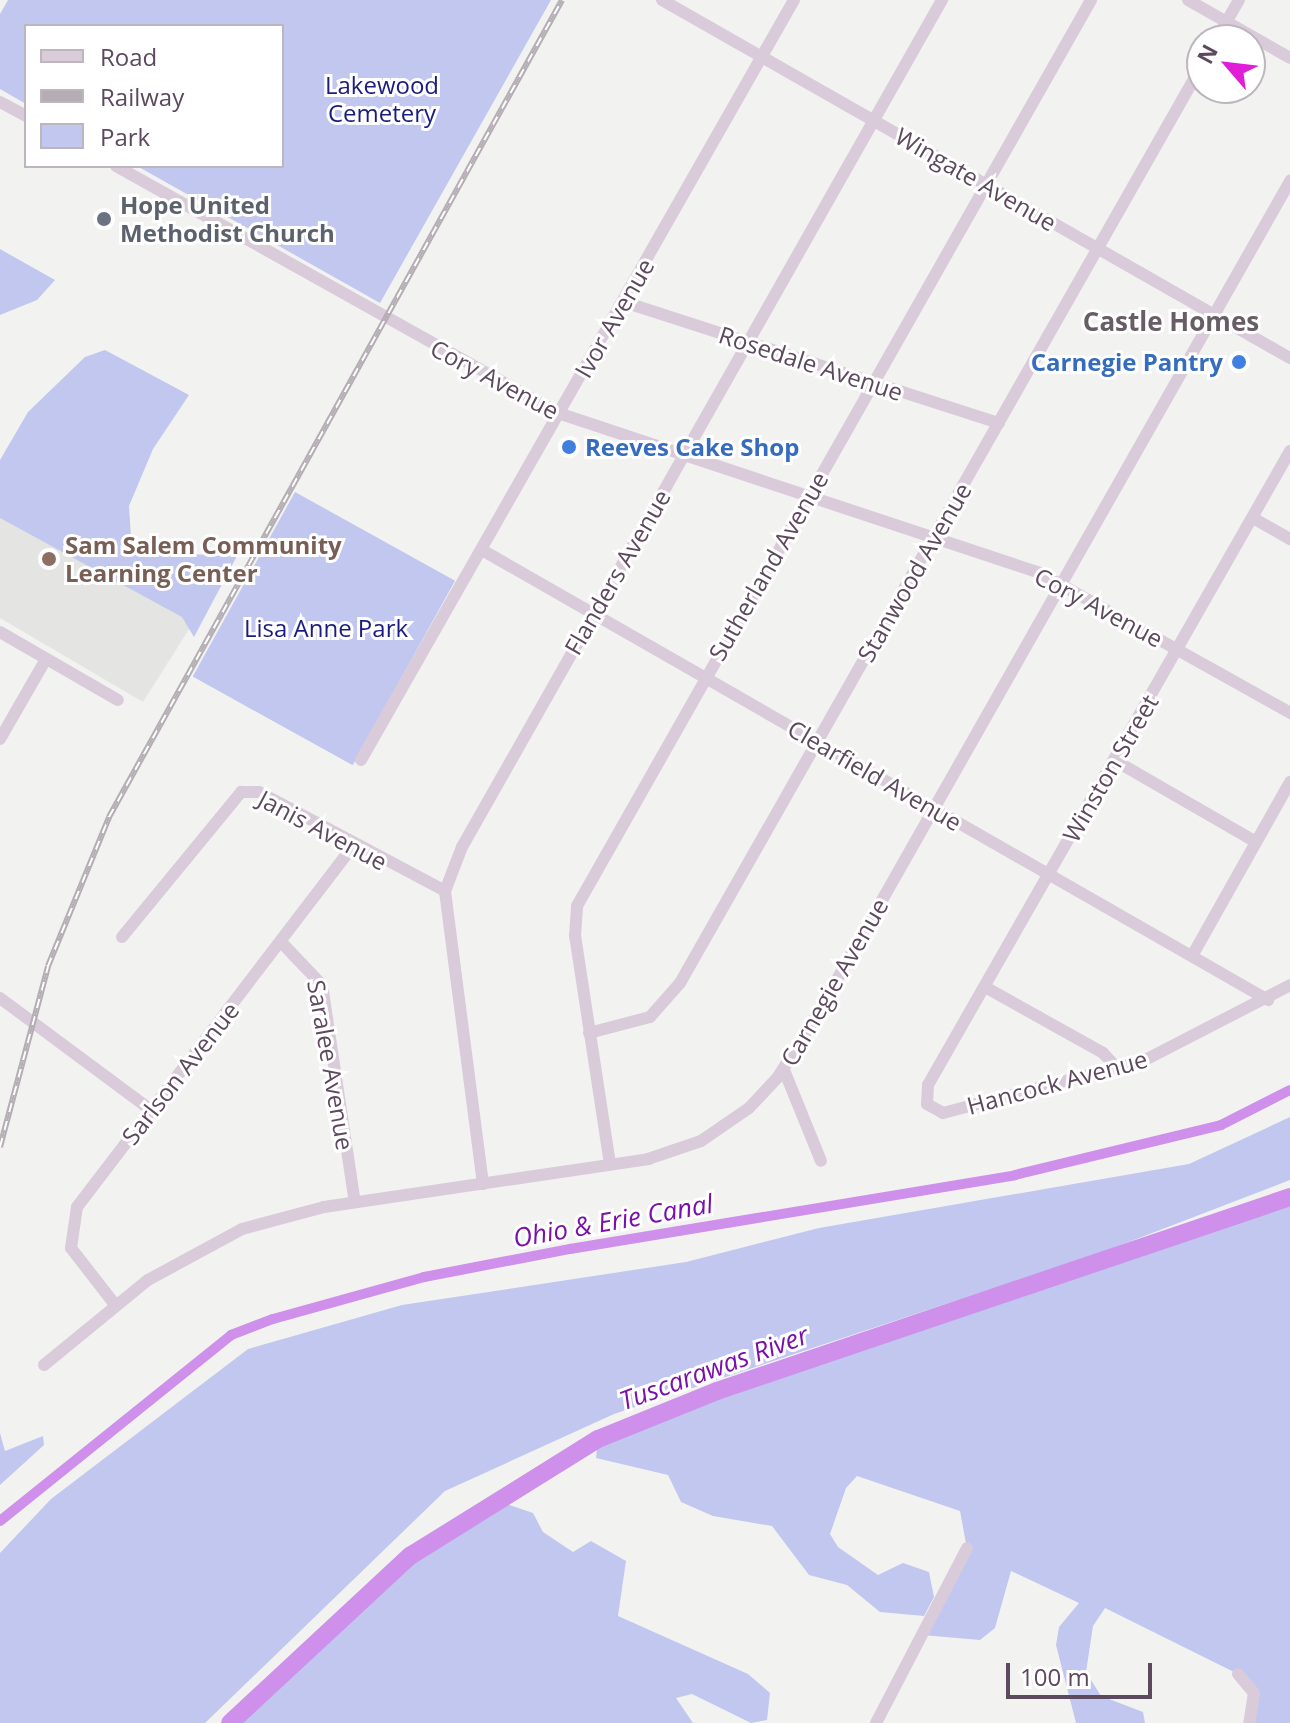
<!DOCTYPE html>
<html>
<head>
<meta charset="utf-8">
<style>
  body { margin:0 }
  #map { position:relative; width:1290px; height:1723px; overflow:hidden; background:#f2f3f1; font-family:"Open Sans",sans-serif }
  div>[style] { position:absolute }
  .education>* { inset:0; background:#e4e4e3 }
  .green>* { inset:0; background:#c1c7ef; transform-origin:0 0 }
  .canal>* { height:10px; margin:-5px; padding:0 5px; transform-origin:5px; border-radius:5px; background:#ce90ea }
  .river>* { height:18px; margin:-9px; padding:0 9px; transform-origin:9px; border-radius:9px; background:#ce90ea }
  .minor>* { height:12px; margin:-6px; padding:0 6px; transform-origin:6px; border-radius:6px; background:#d9cbda }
  .rail>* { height:6px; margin-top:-3px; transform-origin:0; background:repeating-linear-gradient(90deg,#fff 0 9px,#b5adb4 0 18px); box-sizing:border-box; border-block:2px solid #b5adb4 }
  .dots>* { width:22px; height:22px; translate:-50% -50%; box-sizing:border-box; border:4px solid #fff; border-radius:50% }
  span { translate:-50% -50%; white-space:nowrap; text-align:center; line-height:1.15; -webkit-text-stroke:6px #fff; paint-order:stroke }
  .park-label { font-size:24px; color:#1a1c7f }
  .street-label { font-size:24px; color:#5d495e }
  .worship-label { font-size:24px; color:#5b616d; font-weight:700 }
  .left { translate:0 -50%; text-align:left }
  .shop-label { font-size:24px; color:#366cbe; font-weight:700 }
  .right { translate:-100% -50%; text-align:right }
  .education-label { font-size:24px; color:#785e54; font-weight:700 }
  .neighbourhood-label { font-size:26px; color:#665d65; font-weight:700 }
  .water-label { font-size:26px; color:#7a10aa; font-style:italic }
  .legend { position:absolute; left:24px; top:24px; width:260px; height:144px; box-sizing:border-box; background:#fff; border:2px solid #beb6bf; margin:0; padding:10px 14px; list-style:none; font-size:24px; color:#5d495e }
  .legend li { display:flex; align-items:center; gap:16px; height:40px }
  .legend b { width:40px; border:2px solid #beb6bf }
  .north { position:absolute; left:1186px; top:24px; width:80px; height:80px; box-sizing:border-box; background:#fff; border:2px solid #beb6bf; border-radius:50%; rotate:298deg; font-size:22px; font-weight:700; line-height:32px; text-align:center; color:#5d495e }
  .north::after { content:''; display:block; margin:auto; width:28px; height:36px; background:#e01ed8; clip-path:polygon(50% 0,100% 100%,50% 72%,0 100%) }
  .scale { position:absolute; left:1006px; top:1663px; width:146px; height:36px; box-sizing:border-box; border:4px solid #5d495e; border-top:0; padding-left:10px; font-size:24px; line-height:28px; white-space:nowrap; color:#5d495e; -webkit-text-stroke:6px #fff; paint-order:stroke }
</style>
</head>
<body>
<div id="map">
  <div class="education">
    <div style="clip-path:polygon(0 504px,198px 615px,143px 702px,0 618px)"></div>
  </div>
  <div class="green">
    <div style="clip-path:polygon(8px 0,551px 0,380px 303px,137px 166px,282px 166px,282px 26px,26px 26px,26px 104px,0 89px,0 14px)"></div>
    <div style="clip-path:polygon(0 249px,55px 280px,37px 300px,0 315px)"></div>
    <div style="clip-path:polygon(105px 350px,189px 395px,153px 449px,129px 506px,131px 537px,166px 553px,237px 556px,194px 637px,182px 617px,0 518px,0 460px,28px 412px,85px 357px)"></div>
    <div style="left:295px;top:492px;width:183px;height:211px;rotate:29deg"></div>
    <div style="clip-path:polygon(1290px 1117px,1290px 1180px,1108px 1250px,614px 1414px,445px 1491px,205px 1723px,0 1723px,0 1553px,51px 1499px,248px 1349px,402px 1305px,686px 1262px,819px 1228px,1189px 1164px)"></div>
    <div style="clip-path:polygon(1290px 1197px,1290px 1723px,1249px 1723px,1254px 1700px,1238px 1674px,1105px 1608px,1093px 1626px,1086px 1672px,1101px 1696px,1143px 1712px,1145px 1723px,1076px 1723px,1056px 1645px,1059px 1627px,1079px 1603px,1011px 1571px,995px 1628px,980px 1640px,922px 1635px,967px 1549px,960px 1511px,857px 1476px,846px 1488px,830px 1534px,838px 1547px,878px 1575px,903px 1563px,929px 1572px,934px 1597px,924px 1616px,880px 1612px,847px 1585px,809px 1575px,772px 1526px,713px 1516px,681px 1502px,668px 1475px,596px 1458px,598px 1439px)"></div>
    <div style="clip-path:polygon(0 1433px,5px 1451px,43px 1436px,44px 1445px,0 1485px)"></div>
    <div style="clip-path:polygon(498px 1501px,533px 1513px,543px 1532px,573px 1552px,591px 1541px,626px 1561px,618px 1616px,748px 1674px,770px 1693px,767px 1720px,751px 1723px,692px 1694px,676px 1698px,693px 1723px,230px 1723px,410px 1556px)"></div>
  </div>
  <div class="canal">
    <div style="left:0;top:1521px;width:297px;rotate:-38.8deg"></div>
    <div style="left:231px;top:1335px;width:45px;rotate:-20.9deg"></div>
    <div style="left:273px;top:1319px;width:157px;rotate:-15.5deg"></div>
    <div style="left:424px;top:1277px;width:149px;rotate:-10.9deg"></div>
    <div style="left:570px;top:1249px;width:451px;rotate:-9.4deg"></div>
    <div style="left:1015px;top:1175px;width:212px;rotate:-13.6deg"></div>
    <div style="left:1221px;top:1125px;width:77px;rotate:-26.9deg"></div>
  </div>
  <div class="river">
    <div style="left:230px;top:1723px;width:246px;rotate:-42.9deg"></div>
    <div style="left:410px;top:1556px;width:221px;rotate:-31.9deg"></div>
    <div style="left:598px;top:1439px;width:128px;rotate:-22deg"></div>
    <div style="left:717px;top:1391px;width:605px;rotate:-18.7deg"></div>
  </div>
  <div class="minor">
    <div style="left:662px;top:0;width:723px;rotate:29.69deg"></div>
    <div style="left:1188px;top:0;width:117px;rotate:29.6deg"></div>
    <div style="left:1216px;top:40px;width:46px;rotate:-60.1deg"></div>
    <div style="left:0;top:102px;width:30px;rotate:28deg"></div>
    <div style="left:116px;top:166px;width:506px;rotate:29.2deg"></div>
    <div style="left:558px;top:413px;width:508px;rotate:18.36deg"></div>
    <div style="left:1040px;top:573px;width:287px;rotate:29.2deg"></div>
    <div style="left:624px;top:302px;width:394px;rotate:17.9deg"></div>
    <div style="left:1290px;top:451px;width:730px;rotate:119.73deg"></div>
    <div style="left:928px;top:1085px;width:19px;rotate:93deg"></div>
    <div style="left:927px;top:1104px;width:18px;rotate:29deg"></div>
    <div style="left:943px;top:1113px;width:209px;rotate:-14.7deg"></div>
    <div style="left:1145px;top:1060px;width:163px;rotate:-27.3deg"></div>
    <div style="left:1253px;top:518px;width:43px;rotate:29.6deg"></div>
    <div style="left:482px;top:550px;width:906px;rotate:29.79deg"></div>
    <div style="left:0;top:632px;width:136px;rotate:30deg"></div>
    <div style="left:0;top:739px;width:92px;rotate:-60.1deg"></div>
    <div style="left:361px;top:760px;width:875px;rotate:-60.33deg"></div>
    <div style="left:1114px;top:760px;width:164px;rotate:30deg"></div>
    <div style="left:122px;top:937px;width:188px;rotate:-50.6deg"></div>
    <div style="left:241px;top:792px;width:18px"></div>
    <div style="left:259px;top:792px;width:211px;rotate:28deg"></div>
    <div style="left:281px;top:942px;width:59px;rotate:46.4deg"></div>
    <div style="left:322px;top:985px;width:219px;rotate:81.4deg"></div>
    <div style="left:1192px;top:956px;width:200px;rotate:-60.6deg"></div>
    <div style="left:985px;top:987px;width:135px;rotate:29.2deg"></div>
    <div style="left:1103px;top:1053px;width:21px;rotate:47deg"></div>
    <div style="left:0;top:998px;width:189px;rotate:36.6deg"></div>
    <div style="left:589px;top:1033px;width:63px;rotate:-14.7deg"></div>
    <div style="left:650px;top:1017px;width:45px;rotate:-48.6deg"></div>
    <div style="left:680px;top:983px;width:1056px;rotate:-60.38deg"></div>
    <div style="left:784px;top:1070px;width:98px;rotate:67.9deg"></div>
    <div style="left:610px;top:1164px;width:231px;rotate:-98.7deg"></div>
    <div style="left:575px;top:936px;width:30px;rotate:-86deg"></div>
    <div style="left:577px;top:906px;width:1042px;rotate:-60.43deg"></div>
    <div style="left:483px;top:1184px;width:295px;rotate:-97.4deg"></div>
    <div style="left:445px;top:891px;width:47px;rotate:-68.9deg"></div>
    <div style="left:462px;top:847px;width:974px;rotate:-60.46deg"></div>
    <div style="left:116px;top:1306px;width:73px;rotate:-127.8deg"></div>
    <div style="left:71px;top:1248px;width:41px;rotate:-81.7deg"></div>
    <div style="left:77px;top:1207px;width:456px;rotate:-52.6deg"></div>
    <div style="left:44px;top:1365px;width:134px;rotate:-39.3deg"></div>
    <div style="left:148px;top:1280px;width:107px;rotate:-28.5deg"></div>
    <div style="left:242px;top:1229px;width:85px;rotate:-15deg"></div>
    <div style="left:324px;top:1207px;width:328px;rotate:-8.4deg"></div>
    <div style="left:648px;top:1159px;width:56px;rotate:-18.8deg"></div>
    <div style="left:701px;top:1141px;width:58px;rotate:-34.5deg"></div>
    <div style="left:749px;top:1108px;width:42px;rotate:-46.9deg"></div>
    <div style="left:778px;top:1077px;width:75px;rotate:-58deg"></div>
    <div style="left:818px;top:1013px;width:957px;rotate:-60.43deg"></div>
    <div style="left:1238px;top:1674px;width:25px;rotate:50deg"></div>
    <div style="left:1254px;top:1693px;width:30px;rotate:99deg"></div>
    <div style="left:876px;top:1723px;width:197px;rotate:-62.5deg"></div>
  </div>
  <div class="rail">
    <div style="left:0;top:1147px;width:187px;rotate:-75.1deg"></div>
    <div style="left:48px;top:966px;width:161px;rotate:-67.7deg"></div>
    <div style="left:109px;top:817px;width:934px;rotate:-60.99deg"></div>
  </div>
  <div class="dots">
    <div style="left:104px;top:219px;background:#6b7280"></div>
    <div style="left:1239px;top:362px;background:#3f7fe0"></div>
    <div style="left:569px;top:447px;background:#3f7fe0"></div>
    <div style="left:49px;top:559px;background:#8d6e63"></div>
  </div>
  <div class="park-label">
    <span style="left:382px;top:99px">Lakewood<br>Cemetery</span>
    <span style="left:326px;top:628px">Lisa Anne Park</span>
  </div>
  <div class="street-label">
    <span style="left:976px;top:179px;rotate:30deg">Wingate Avenue</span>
    <span style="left:614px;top:318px;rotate:-60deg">Ivor Avenue</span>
    <span style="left:811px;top:363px;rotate:18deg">Rosedale Avenue</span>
    <span style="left:495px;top:379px;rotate:28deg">Cory Avenue</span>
    <span style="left:768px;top:566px;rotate:-60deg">Sutherland Avenue</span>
    <span style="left:617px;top:572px;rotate:-60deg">Flanders Avenue</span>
    <span style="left:914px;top:572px;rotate:-60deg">Stanwood Avenue</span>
    <span style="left:1099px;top:607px;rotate:28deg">Cory Avenue</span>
    <span style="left:1110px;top:768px;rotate:-60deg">Winston Street</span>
    <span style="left:875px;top:775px;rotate:30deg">Clearfield Avenue</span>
    <span style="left:323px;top:830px;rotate:28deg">Janis Avenue</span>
    <span style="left:834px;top:982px;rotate:-60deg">Carnegie Avenue</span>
    <span style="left:331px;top:1065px;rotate:80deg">Saralee Avenue</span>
    <span style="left:180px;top:1073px;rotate:-52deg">Sarlson Avenue</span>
    <span style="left:1057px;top:1082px;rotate:-15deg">Hancock Avenue</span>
  </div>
  <div class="worship-label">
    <span class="left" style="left:120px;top:219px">Hope United<br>Methodist Church</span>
  </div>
  <div class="shop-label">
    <span class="right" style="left:1223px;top:362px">Carnegie Pantry</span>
    <span class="left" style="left:585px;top:447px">Reeves Cake Shop</span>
  </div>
  <div class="education-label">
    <span class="left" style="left:65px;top:559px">Sam Salem Community<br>Learning Center</span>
  </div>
  <div class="neighbourhood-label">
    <span style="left:1171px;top:322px">Castle Homes</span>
  </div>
  <div class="water-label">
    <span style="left:613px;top:1221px;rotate:-10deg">Ohio &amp; Erie Canal</span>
    <span style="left:714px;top:1368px;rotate:-20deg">Tuscarawas River</span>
  </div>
  <ul class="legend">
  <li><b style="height:10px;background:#d9cbda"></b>Road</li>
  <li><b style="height:10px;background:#b5adb4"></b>Railway</li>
  <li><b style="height:22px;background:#c1c7ef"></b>Park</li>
  </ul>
  <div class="north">N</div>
  <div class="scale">100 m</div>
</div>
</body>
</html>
